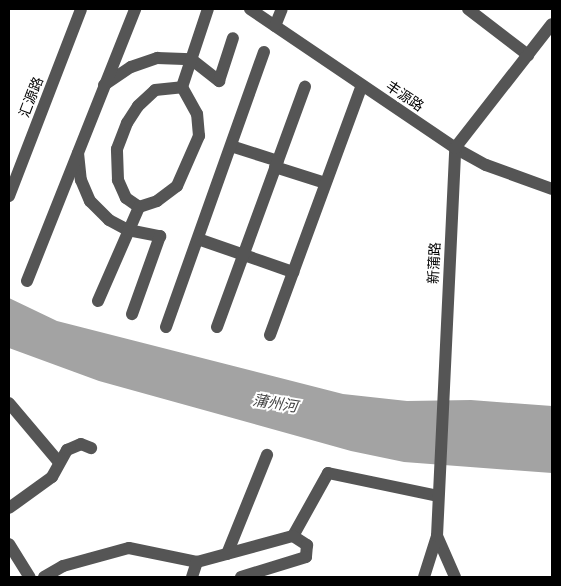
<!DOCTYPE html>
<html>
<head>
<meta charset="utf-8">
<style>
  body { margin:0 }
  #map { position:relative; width:561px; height:586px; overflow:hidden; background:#fff; font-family:"DM Sans","Noto Sans SC",sans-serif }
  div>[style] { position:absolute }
  .water>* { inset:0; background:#a3a3a3 }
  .minor>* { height:12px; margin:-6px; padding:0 6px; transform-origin:6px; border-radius:6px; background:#555 }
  span { translate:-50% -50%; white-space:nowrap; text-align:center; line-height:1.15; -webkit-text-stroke:4px #fff; paint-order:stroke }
  .street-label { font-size:14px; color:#000 }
  .water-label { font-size:15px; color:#444; font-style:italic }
  .frame { position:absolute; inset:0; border:10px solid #000; pointer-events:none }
</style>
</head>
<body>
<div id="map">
  <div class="water">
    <div style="clip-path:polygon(9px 298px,57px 321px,343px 394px,407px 401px,471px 400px,552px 406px,552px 473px,404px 462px,351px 451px,99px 381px,9px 348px)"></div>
  </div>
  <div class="minor">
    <div style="left:250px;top:9px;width:248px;rotate:34.1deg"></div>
    <div style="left:455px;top:148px;width:35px;rotate:29deg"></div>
    <div style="left:486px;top:165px;width:70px;rotate:20deg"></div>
    <div style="left:468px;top:9px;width:76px;rotate:37.5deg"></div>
    <div style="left:275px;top:26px;width:18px;rotate:-68deg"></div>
    <div style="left:104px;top:85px;width:32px;rotate:-34deg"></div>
    <div style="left:131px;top:67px;width:28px;rotate:-19deg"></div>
    <div style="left:157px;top:58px;width:34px;rotate:2deg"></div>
    <div style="left:191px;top:59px;width:36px;rotate:38deg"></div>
    <div style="left:219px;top:81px;width:45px;rotate:-72deg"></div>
    <div style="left:231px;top:146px;width:49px;rotate:17.7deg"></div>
    <div style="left:78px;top:153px;width:27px;rotate:84deg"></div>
    <div style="left:81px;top:180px;width:23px;rotate:67deg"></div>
    <div style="left:90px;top:201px;width:27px;rotate:45deg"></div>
    <div style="left:109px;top:220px;width:21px;rotate:28deg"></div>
    <div style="left:128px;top:230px;width:33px;rotate:11deg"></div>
    <div style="left:160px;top:236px;width:83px;rotate:109.7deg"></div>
    <div style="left:275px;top:167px;width:52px;rotate:17.7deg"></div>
    <div style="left:9px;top:196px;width:200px;rotate:-68.9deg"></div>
    <div style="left:139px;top:207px;width:16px;rotate:-145deg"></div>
    <div style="left:126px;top:198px;width:20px;rotate:-114deg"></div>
    <div style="left:118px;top:180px;width:31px;rotate:-92deg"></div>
    <div style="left:117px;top:149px;width:28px;rotate:-69deg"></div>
    <div style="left:127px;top:123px;width:20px;rotate:-57deg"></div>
    <div style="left:138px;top:106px;width:23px;rotate:-43deg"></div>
    <div style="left:155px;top:90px;width:27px;rotate:-6deg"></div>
    <div style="left:198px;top:239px;width:101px;rotate:19.2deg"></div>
    <div style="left:27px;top:281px;width:293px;rotate:-68.3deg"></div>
    <div style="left:98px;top:301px;width:103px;rotate:-66.4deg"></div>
    <div style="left:139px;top:207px;width:19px;rotate:-18deg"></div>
    <div style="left:157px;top:201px;width:25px;rotate:-37deg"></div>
    <div style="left:177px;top:186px;width:55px;rotate:-66.3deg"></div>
    <div style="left:199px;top:136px;width:22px;rotate:-95deg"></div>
    <div style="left:197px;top:114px;width:31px;rotate:-119deg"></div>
    <div style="left:182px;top:87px;width:82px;rotate:-71.6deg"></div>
    <div style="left:166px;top:327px;width:292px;rotate:-70.4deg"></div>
    <div style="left:217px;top:327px;width:256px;rotate:-69.9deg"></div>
    <div style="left:270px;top:335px;width:266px;rotate:-69.8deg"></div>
    <div style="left:9px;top:403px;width:76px;rotate:49.8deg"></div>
    <div style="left:9px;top:508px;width:53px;rotate:-35.8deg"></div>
    <div style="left:52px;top:477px;width:31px;rotate:-61deg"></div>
    <div style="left:67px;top:450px;width:15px;rotate:-23deg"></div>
    <div style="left:81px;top:444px;width:11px;rotate:22deg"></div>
    <div style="left:293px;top:536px;width:72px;rotate:-60.9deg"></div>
    <div style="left:328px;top:473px;width:112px;rotate:11.8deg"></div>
    <div style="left:437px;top:536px;width:45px;rotate:66.3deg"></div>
    <div style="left:9px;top:544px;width:39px;rotate:58deg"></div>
    <div style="left:227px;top:554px;width:107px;rotate:-68deg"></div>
    <div style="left:44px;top:577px;width:22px;rotate:-30deg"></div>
    <div style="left:63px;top:566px;width:68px;rotate:-15.3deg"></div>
    <div style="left:129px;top:548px;width:69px;rotate:11.6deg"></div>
    <div style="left:197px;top:562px;width:99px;rotate:-15.2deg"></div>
    <div style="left:293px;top:536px;width:17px;rotate:33deg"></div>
    <div style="left:307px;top:545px;width:12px;rotate:95deg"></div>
    <div style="left:306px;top:557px;width:68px;rotate:162.9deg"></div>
    <div style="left:192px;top:577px;width:16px;rotate:-72deg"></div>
    <div style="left:424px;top:577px;width:43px;rotate:-72.4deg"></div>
    <div style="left:437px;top:536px;width:388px;rotate:-87.3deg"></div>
    <div style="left:455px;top:148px;width:157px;rotate:-52deg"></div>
  </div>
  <div class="street-label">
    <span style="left:405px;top:96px;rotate:34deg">丰源路</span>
    <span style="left:31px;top:97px;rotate:-69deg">汇源路</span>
    <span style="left:434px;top:263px;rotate:-87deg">新蒲路</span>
  </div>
  <div class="water-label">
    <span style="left:275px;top:404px;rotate:9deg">蒲州河</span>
  </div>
  <div class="frame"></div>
</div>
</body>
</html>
